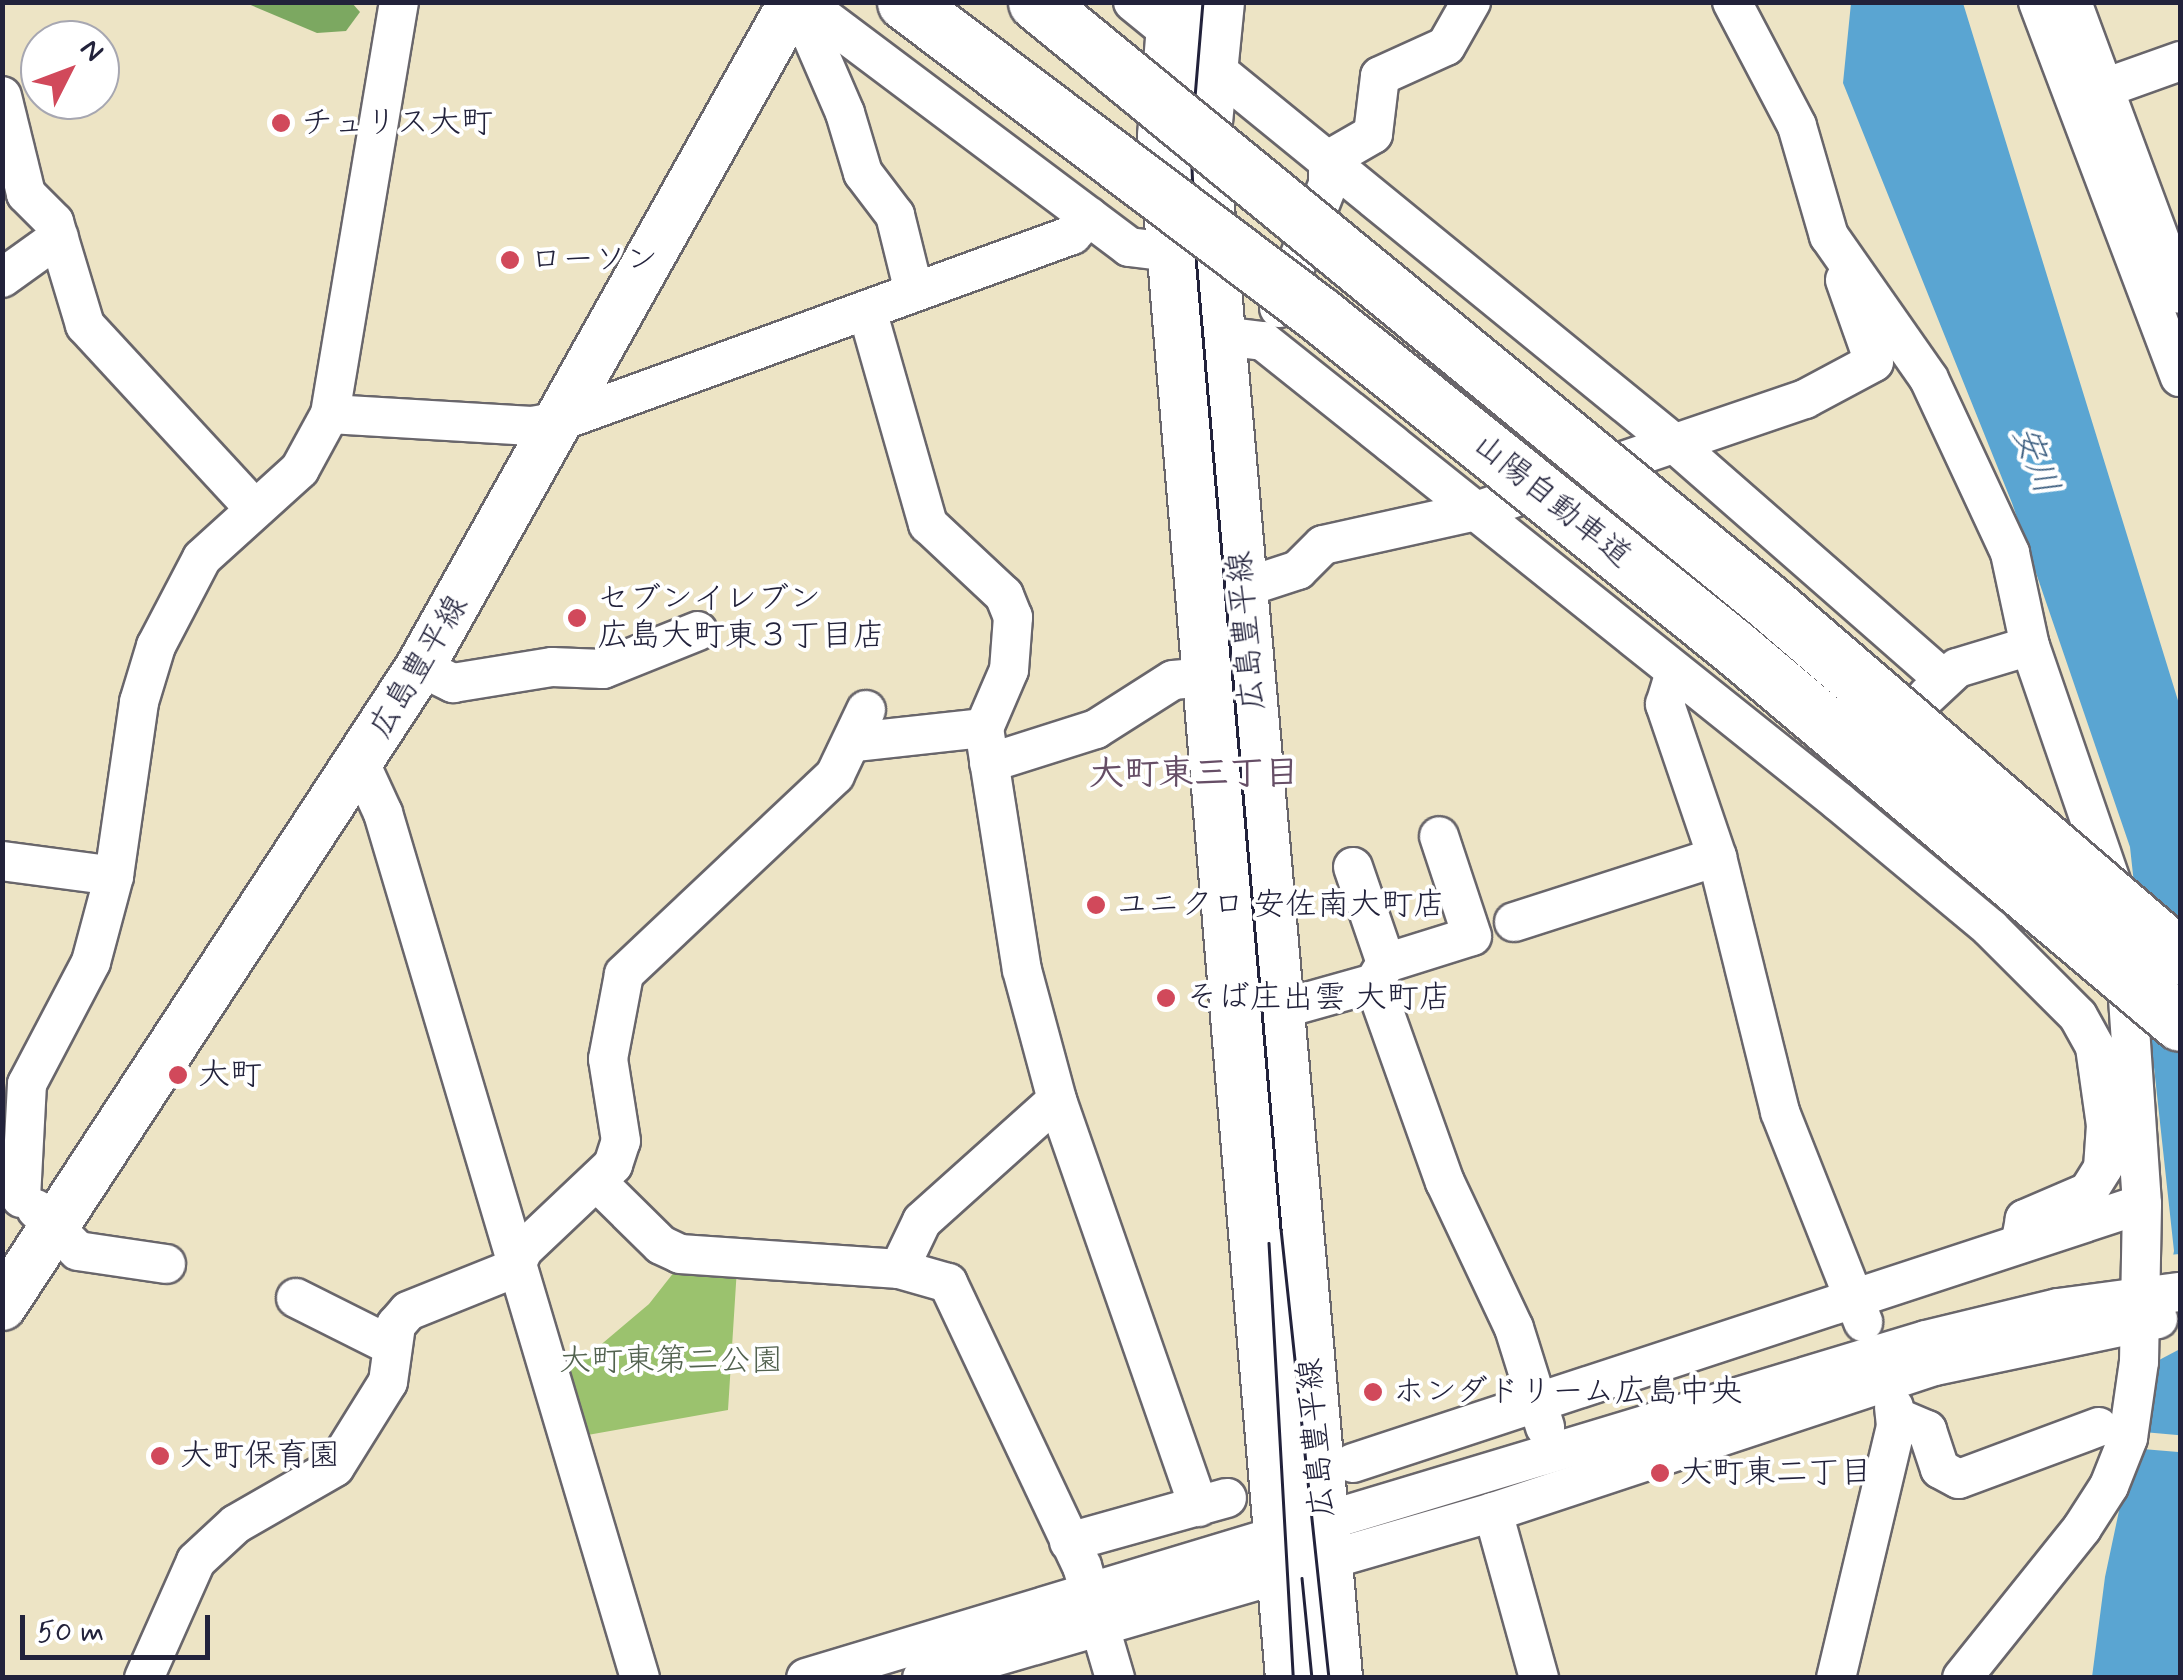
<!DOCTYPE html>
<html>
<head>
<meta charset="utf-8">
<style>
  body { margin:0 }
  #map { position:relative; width:2183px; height:1680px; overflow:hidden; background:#ede4c5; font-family:Mynerve,"Klee One",sans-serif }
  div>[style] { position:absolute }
  .green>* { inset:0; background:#9bc26e }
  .forest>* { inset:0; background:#7ca861 }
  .water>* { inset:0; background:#5aa5d2 }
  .pier>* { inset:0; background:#ede4c5; transform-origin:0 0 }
  .roads { filter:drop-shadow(2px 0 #69666b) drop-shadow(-2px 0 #69666b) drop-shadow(0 2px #69666b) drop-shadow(0 -2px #69666b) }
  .minor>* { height:38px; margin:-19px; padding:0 19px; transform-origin:19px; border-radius:19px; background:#fff }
  .major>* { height:48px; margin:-24px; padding:0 24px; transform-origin:24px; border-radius:24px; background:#fff }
  .tram>* { height:2.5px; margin:-1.25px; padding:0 1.25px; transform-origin:1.25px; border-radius:1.25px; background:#22223b }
  .bridges { filter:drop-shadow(2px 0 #69666b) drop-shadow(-2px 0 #69666b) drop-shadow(0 2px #69666b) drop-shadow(0 -2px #69666b) }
  .highway-bridge>* { height:55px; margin:-27.5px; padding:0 27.5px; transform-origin:27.5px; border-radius:27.5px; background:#fff }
  .dots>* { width:28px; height:28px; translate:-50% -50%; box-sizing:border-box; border:5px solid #fff; border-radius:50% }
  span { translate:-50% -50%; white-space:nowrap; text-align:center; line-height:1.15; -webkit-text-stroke:8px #fff; paint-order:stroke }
  .poi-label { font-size:32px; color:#22223b }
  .left { translate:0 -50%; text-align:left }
  .street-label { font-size:32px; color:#22223b }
  .park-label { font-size:32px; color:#52624f }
  .water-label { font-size:35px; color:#3b5d7f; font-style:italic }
  .neighbourhood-label { font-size:35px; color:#664e66; font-weight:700 }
  .frame { position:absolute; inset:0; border:5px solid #22223b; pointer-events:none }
  .north { position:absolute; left:20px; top:20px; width:100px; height:100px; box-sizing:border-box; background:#fff; border:2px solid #a7a7b1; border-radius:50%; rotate:48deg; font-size:28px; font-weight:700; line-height:40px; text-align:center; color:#22223b }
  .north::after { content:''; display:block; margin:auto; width:35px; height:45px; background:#d1495b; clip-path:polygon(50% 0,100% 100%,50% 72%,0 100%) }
  .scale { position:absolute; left:20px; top:1615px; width:190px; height:45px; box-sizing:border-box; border:5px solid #22223b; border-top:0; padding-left:12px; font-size:30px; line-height:35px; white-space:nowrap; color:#22223b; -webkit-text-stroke:8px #fff; paint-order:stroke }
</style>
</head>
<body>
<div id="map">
  <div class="green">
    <div style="clip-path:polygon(682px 1262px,737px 1268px,728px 1410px,582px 1436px,565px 1375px,649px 1304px)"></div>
  </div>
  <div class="forest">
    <div style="clip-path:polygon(246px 3px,352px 3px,360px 12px,346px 31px,317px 33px)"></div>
  </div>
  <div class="water">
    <div style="clip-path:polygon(1851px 3px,1963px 3px,2180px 707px,2180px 1677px,2092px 1677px,2105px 1577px,2174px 1251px,2130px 847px,2012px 503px,1843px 83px)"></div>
  </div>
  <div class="pier">
    <div style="clip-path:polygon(2180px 1254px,2180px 1349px,2144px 1368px,2168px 1255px)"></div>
    <div style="left:2132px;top:1431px;width:48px;height:17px;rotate:5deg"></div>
  </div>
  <div class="roads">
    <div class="minor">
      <div style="left:797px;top:2px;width:121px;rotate:66.6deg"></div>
      <div style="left:845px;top:113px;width:63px;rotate:73.3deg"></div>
      <div style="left:863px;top:173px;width:53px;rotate:52.7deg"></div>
      <div style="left:895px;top:215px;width:79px;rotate:76.1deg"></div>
      <div style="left:803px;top:2px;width:408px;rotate:36.9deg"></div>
      <div style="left:1129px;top:247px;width:41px;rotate:7deg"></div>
      <div style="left:1133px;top:2px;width:699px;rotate:39.2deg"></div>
      <div style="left:1675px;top:444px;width:355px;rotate:41.2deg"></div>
      <div style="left:1732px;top:2px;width:140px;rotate:62.3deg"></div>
      <div style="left:1797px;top:126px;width:115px;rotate:73.8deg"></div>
      <div style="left:1829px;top:236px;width:174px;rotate:55deg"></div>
      <div style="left:1929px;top:379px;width:192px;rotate:65deg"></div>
      <div style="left:2010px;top:553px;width:95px;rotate:77.9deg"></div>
      <div style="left:2030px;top:646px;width:271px;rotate:71deg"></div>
      <div style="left:2038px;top:2px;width:401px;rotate:69.3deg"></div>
      <div style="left:2072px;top:2px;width:311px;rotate:69.7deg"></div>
      <div style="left:2102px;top:89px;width:83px;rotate:-19.7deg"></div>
      <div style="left:2px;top:96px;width:101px;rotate:76.2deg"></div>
      <div style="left:26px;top:194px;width:40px;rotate:45deg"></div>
      <div style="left:54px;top:222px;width:108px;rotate:73.2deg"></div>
      <div style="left:85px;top:325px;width:249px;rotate:47.3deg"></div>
      <div style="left:1328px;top:160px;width:52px;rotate:-30deg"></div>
      <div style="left:1373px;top:134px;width:58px;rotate:-83.1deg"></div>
      <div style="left:1380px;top:76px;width:72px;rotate:-24.4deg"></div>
      <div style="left:1446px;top:46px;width:51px;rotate:-60.4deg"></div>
      <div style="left:2px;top:278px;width:70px;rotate:-35.7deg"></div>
      <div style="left:1279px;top:308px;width:133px;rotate:-68.4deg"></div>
      <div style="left:1328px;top:184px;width:24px;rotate:-90deg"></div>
      <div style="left:867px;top:310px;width:223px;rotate:74.1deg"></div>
      <div style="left:928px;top:524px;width:104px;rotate:43.1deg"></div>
      <div style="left:1004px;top:595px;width:24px;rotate:68deg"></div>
      <div style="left:1013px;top:617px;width:53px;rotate:94.3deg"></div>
      <div style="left:1009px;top:670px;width:63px;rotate:113.3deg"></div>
      <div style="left:984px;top:728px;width:245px;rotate:81.1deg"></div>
      <div style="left:1022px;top:970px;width:135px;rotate:74.9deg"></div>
      <div style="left:1057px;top:1100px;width:431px;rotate:70.8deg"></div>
      <div style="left:1222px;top:336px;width:41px;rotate:7deg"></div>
      <div style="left:1263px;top:341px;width:165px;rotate:38.6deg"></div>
      <div style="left:1392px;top:444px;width:573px;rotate:38.69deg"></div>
      <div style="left:1839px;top:802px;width:197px;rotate:39.8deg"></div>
      <div style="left:1990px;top:928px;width:124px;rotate:45deg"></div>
      <div style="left:2078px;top:1016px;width:35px;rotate:61deg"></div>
      <div style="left:2095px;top:1047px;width:79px;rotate:82deg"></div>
      <div style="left:2106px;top:1125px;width:43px;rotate:94deg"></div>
      <div style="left:2103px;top:1168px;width:28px;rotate:122deg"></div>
      <div style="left:2088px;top:1192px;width:69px;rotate:156.8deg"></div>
      <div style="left:2025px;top:1219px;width:25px;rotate:101deg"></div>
      <div style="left:330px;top:414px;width:202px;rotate:3.4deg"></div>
      <div style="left:532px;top:426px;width:29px;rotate:-10deg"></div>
      <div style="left:561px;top:421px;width:544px;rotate:-20deg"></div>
      <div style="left:1072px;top:235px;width:25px;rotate:-47deg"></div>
      <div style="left:1243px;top:588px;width:58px;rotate:-18.1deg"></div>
      <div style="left:1298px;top:570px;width:35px;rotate:-45deg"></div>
      <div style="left:1323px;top:545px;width:157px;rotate:-12.5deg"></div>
      <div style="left:1476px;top:511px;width:348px;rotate:-18.8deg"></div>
      <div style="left:1805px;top:399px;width:78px;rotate:-28.2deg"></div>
      <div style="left:1874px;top:362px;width:87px;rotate:-109.5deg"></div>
      <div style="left:420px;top:667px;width:37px;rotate:26deg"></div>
      <div style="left:453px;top:683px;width:100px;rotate:-9.2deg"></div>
      <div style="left:552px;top:667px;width:51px;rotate:2.2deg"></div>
      <div style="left:603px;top:669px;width:102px;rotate:-21.8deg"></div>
      <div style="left:1675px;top:672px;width:34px;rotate:107deg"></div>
      <div style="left:1665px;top:704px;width:162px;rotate:71.2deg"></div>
      <div style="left:1717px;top:857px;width:263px;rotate:76.1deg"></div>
      <div style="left:1780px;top:1112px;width:226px;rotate:68.4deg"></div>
      <div style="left:1927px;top:696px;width:41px;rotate:-43deg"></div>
      <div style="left:1957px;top:668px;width:76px;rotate:-16.8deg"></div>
      <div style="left:855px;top:742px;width:130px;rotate:-6.2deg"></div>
      <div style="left:360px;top:763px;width:55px;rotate:65.3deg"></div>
      <div style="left:383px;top:813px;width:902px;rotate:73.45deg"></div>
      <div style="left:989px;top:763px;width:112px;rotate:-17.6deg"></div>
      <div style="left:1096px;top:729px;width:91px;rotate:-32.5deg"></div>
      <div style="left:1173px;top:680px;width:38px;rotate:-5deg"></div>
      <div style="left:2px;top:861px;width:113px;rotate:7.6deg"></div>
      <div style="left:1353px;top:867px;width:102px;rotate:71deg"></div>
      <div style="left:1514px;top:922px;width:213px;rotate:-17.8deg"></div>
      <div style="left:1374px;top:983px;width:211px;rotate:70.4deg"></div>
      <div style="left:1445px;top:1182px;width:161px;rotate:64.7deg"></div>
      <div style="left:1514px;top:1328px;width:104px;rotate:72.6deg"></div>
      <div style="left:1278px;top:1010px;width:100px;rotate:-15.7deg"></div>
      <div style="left:1374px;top:983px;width:23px;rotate:-59deg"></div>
      <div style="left:1386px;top:963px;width:90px;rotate:-17.4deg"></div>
      <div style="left:1472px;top:936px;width:105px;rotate:-108.3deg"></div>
      <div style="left:598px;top:1183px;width:88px;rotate:44.5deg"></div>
      <div style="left:661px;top:1245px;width:21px;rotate:25deg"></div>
      <div style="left:680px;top:1254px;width:220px;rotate:3.9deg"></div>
      <div style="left:899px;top:1269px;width:51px;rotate:15.9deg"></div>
      <div style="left:948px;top:1283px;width:313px;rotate:64.7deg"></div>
      <div style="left:1082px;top:1566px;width:117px;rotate:73.6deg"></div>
      <div style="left:21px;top:1198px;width:114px;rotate:-87deg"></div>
      <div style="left:27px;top:1084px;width:138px;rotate:-62.3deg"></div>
      <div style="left:91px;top:962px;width:89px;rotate:-75deg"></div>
      <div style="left:114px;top:876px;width:176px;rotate:-81.8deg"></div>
      <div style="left:139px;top:702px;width:59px;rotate:-73.1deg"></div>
      <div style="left:156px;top:646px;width:99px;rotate:-62.4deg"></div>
      <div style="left:202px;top:558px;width:132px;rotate:-42.2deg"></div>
      <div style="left:300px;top:469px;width:63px;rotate:-61.4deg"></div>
      <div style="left:330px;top:414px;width:418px;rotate:-80.5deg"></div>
      <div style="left:36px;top:1209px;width:59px;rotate:45deg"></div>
      <div style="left:78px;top:1251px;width:89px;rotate:8.4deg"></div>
      <div style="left:899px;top:1269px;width:53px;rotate:-64.4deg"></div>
      <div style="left:922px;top:1221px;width:181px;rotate:-41.9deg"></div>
      <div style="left:296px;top:1298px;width:107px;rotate:26.6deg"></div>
      <div style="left:1896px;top:1417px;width:34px;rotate:23deg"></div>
      <div style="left:1927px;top:1430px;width:41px;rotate:71.6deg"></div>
      <div style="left:1940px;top:1469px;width:21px;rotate:28deg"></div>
      <div style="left:1959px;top:1479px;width:149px;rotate:-20.4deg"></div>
      <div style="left:1353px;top:1463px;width:830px;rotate:-18.17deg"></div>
      <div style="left:1493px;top:1512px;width:172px;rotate:74.5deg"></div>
      <div style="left:1069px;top:1542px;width:164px;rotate:-15.6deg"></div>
      <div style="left:144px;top:1678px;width:128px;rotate:-66deg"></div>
      <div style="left:196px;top:1561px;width:54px;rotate:-42.8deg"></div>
      <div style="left:236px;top:1524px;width:114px;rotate:-29.9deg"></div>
      <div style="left:335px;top:1467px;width:100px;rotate:-58.1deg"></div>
      <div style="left:388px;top:1382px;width:58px;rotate:-82deg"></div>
      <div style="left:396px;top:1325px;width:18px;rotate:-49deg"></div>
      <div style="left:408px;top:1311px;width:115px;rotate:-21.9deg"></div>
      <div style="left:515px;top:1268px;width:20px;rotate:-66deg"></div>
      <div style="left:523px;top:1250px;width:124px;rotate:-43.4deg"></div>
      <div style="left:613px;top:1165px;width:25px;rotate:-72deg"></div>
      <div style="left:621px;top:1141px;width:83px;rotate:-99deg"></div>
      <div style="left:608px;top:1059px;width:86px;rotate:-79.3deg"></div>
      <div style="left:624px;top:974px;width:290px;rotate:-43.3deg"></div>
      <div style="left:835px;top:775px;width:72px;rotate:-64.5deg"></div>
      <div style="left:806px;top:1678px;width:1170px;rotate:-16.79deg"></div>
      <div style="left:1926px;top:1340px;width:136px;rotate:-13.6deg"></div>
      <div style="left:2058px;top:1308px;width:123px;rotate:-7.5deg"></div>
      <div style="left:922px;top:1678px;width:595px;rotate:-16.21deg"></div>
      <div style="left:1493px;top:1512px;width:465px;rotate:-18.3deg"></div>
      <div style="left:1935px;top:1366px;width:228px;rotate:-11.9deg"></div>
      <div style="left:1836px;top:1678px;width:259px;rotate:-76.6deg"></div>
      <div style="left:1896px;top:1426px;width:19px;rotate:-96deg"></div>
      <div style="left:1962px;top:1678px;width:192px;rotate:-51.3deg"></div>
      <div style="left:2082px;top:1528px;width:50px;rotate:-57.3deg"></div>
      <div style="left:2109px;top:1486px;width:52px;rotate:-68.4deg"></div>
      <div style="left:2128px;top:1438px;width:77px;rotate:-81.8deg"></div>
      <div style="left:2139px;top:1362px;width:158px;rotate:-88.9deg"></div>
      <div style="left:2142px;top:1204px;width:238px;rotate:-93.9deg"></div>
    </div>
    <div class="major">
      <div style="left:1173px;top:2px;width:135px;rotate:94.7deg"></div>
      <div style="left:1162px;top:137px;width:1546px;rotate:85.25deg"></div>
      <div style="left:1220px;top:2px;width:150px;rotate:95.7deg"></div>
      <div style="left:1205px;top:151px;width:1533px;rotate:85.02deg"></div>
      <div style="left:2px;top:1306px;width:764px;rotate:-56.81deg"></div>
      <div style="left:420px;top:667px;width:762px;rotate:-60.71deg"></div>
    </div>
  </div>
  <div class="tram">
    <div style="left:1203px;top:2px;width:144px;rotate:94.8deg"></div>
    <div style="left:1191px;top:146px;width:111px;rotate:87.4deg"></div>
    <div style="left:1196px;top:257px;width:976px;rotate:85deg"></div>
    <div style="left:1281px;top:1229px;width:452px;rotate:83.9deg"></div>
    <div style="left:1269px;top:1243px;width:436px;rotate:86.8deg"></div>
    <div style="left:1302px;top:1578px;width:100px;rotate:84.3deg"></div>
  </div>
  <div class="bridges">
    <div class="highway-bridge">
      <div style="left:905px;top:2px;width:520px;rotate:37.02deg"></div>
      <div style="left:1320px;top:315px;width:531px;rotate:38.73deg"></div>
      <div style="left:1734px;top:647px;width:583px;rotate:40.13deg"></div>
      <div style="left:1036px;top:2px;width:946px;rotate:39.34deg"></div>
      <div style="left:1768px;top:602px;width:544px;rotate:40.75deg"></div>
    </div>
  </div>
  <div class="dots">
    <div style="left:281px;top:123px;background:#d1495b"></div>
    <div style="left:510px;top:260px;background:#d1495b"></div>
    <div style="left:577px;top:618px;background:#d1495b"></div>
    <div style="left:1096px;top:905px;background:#d1495b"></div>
    <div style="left:1166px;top:998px;background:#d1495b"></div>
    <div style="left:178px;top:1075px;background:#d1495b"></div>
    <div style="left:1373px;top:1392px;background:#d1495b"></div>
    <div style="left:160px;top:1456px;background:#d1495b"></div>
    <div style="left:1660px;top:1473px;background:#d1495b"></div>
  </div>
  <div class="poi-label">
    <span class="left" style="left:301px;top:123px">チュリス大町</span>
    <span class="left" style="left:530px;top:260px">ローソン</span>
    <span class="left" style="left:597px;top:618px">セブンイレブン<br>広島大町東３丁目店</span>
    <span class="left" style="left:1116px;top:905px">ユニクロ 安佐南大町店</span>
    <span class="left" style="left:1186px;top:998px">そば庄出雲 大町店</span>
    <span class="left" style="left:198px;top:1075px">大町</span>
    <span class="left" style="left:1393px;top:1392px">ホンダドリーム広島中央</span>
    <span class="left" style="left:180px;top:1456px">大町保育園</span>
    <span class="left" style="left:1680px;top:1473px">大町東二丁目</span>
  </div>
  <div class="street-label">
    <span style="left:1552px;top:501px;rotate:39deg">山陽自動車道</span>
    <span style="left:1247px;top:631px;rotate:-95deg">広島豊平線</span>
    <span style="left:419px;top:667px;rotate:-59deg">広島豊平線</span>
    <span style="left:1317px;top:1438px;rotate:-95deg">広島豊平線</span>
  </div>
  <div class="park-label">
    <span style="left:671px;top:1361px">大町東第二公園</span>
  </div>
  <div class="water-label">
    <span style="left:2035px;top:460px;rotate:69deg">安川</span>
  </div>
  <div class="neighbourhood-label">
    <span style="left:1194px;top:774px">大町東三丁目</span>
  </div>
  <div class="frame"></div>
  <div class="north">N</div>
  <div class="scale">50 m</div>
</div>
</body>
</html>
